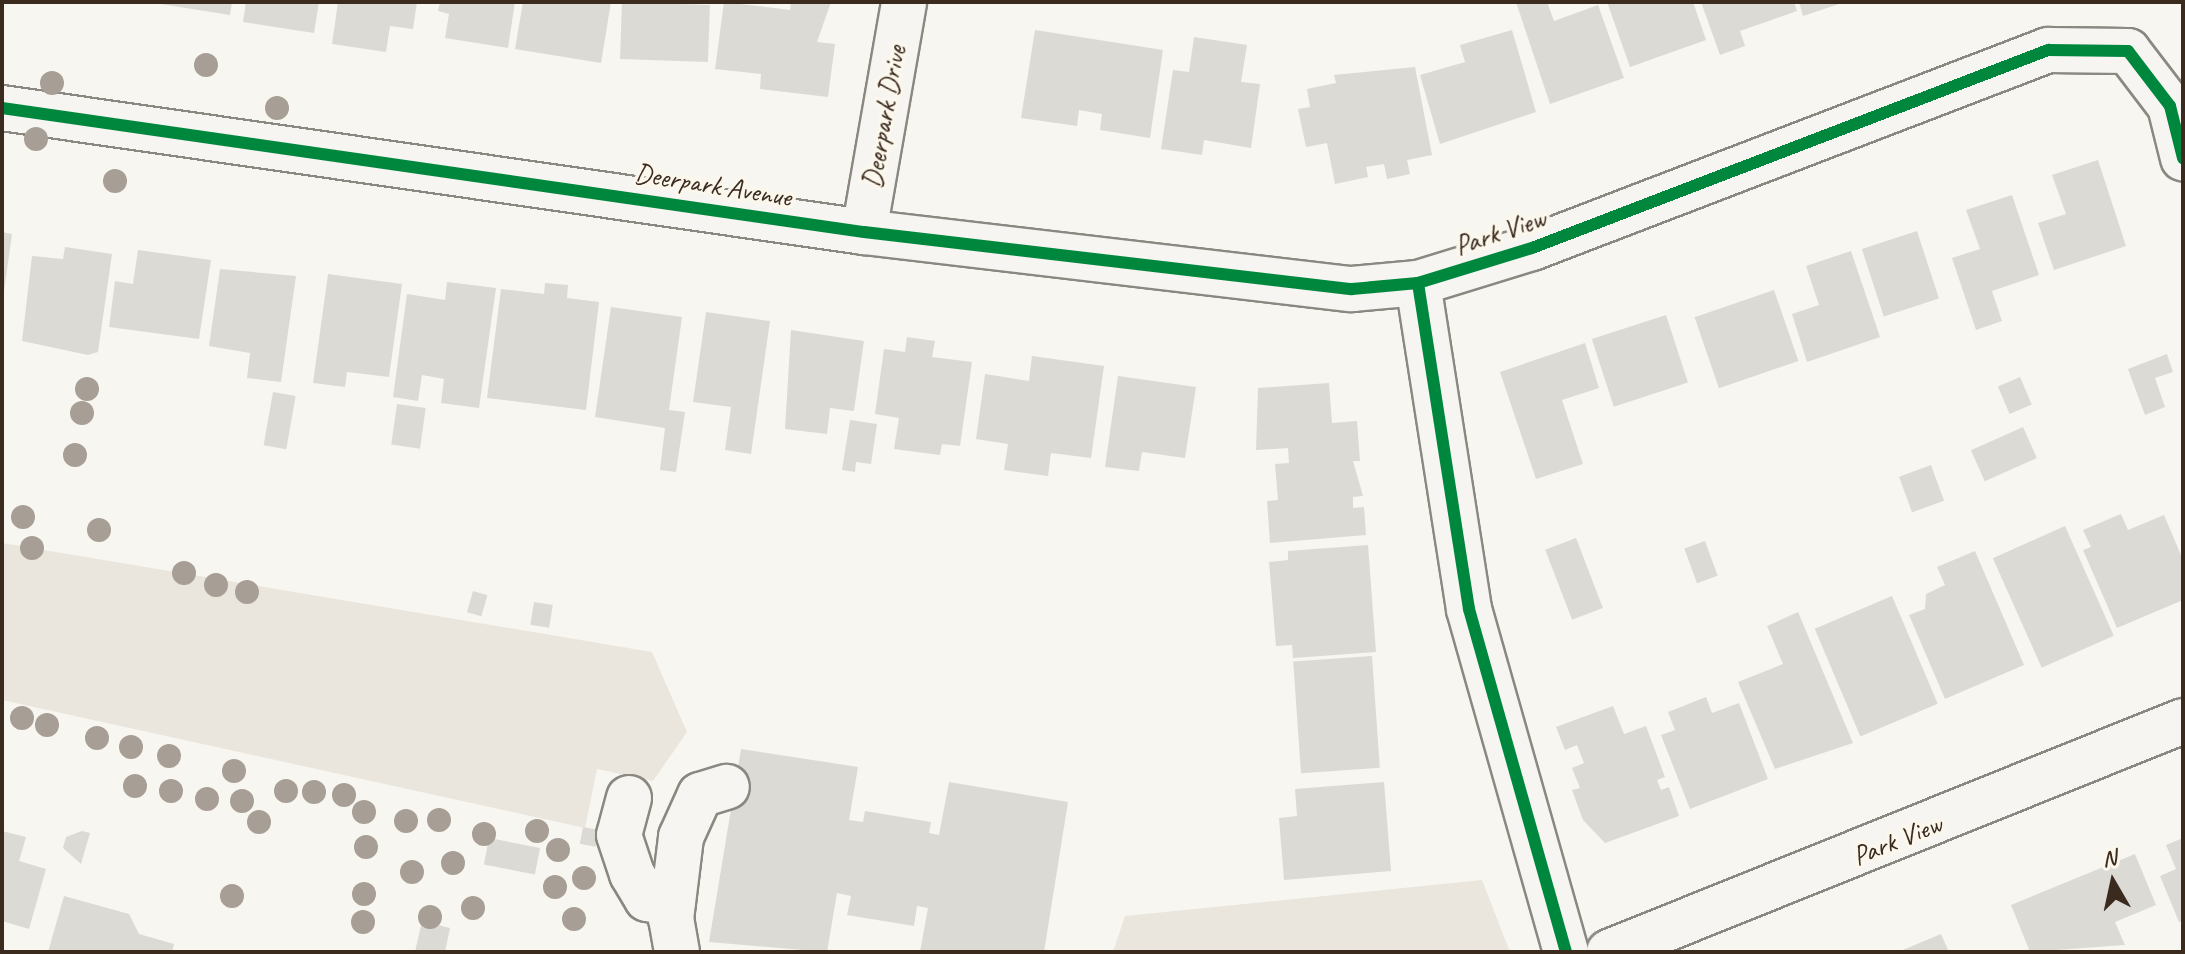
<!DOCTYPE html>
<html>
<head>
<meta charset="utf-8">
<style>
  body { margin:0 }
  #map { position:relative; width:2185px; height:954px; overflow:hidden; background:#f8f6f0; font-family:Caveat,sans-serif }
  div>[style] { position:absolute }
  .green>* { inset:0; background:#eae6dd }
  .building>* { inset:0; background:#dcdad5; transform-origin:0 0 }
  .roads { filter:drop-shadow(2px 0 #8b8781) drop-shadow(-2px 0 #8b8781) drop-shadow(0 2px #8b8781) drop-shadow(0 -2px #8b8781) }
  .minor>* { height:44px; margin:-22px; padding:0 22px; transform-origin:22px; border-radius:22px; background:#f6f5f1 }
  .cycleway>* { height:12px; margin:-6px; padding:0 6px; transform-origin:6px; border-radius:6px; background:#00873e }
  .trees>* { width:24px; height:24px; margin:-12px; border-radius:50%; background:#a79e95 }
  span { translate:-50% -50%; white-space:nowrap; text-align:center; line-height:1.15; -webkit-text-stroke:7px #fbf7ec; paint-order:stroke }
  .street-label { font-size:28px; color:#3b2a1e }
  .frame { position:absolute; inset:0; border:4px solid #3b2a1e; pointer-events:none }
  .north { position:absolute; left:2073px; top:842px; width:80px; height:80px; -webkit-text-stroke:6px #fbf7ec; paint-order:stroke; rotate:351deg; font-size:22px; font-weight:700; line-height:32px; text-align:center; color:#3b2a1e }
  .north::after { content:''; display:block; margin:auto; width:28px; height:36px; background:#3b2a1e; clip-path:polygon(50% 0,100% 100%,50% 72%,0 100%) }
</style>
</head>
<body>
<div id="map">
  <div class="green">
    <div style="clip-path:polygon(2px 543px,652px 652px,687px 732px,653px 781px,597px 769px,585px 828px,2px 700px)"></div>
    <div style="clip-path:polygon(1482px 880px,1510px 952px,1113px 952px,1125px 916px)"></div>
  </div>
  <div class="building">
    <div style="clip-path:polygon(148px 2px,232px 2px,230px 15px)"></div>
    <div style="clip-path:polygon(246px 2px,319px 2px,314px 33px,243px 22px)"></div>
    <div style="clip-path:polygon(338px 2px,417px 2px,413px 29px,390px 26px,386px 52px,332px 44px)"></div>
    <div style="clip-path:polygon(440px 2px,515px 2px,508px 48px,445px 38px,449px 14px,438px 11px)"></div>
    <div style="clip-path:polygon(523px 2px,611px 2px,601px 63px,515px 49px)"></div>
    <div style="left:622px;top:2px;width:88px;height:57px;rotate:2deg"></div>
    <div style="clip-path:polygon(724px 2px,790px 10px,791px 2px,831px 2px,817px 42px,835px 44px,828px 97px,760px 89px,761px 74px,715px 69px)"></div>
    <div style="clip-path:polygon(1516px 2px,1547px 2px,1554px 21px,1598px 5px,1624px 78px,1550px 104px)"></div>
    <div style="clip-path:polygon(1607px 2px,1693px 2px,1706px 40px,1630px 67px)"></div>
    <div style="clip-path:polygon(1701px 2px,1794px 2px,1797px 11px,1740px 31px,1745px 46px,1720px 55px)"></div>
    <div style="clip-path:polygon(1799px 2px,1842px 2px,1842px 3px,1803px 16px)"></div>
    <div style="clip-path:polygon(1035px 30px,1163px 50px,1150px 138px,1100px 130px,1102px 114px,1079px 110px,1077px 126px,1021px 118px)"></div>
    <div style="clip-path:polygon(1512px 30px,1536px 112px,1440px 144px,1420px 75px,1465px 62px,1460px 45px)"></div>
    <div style="clip-path:polygon(1194px 37px,1247px 45px,1241px 82px,1260px 84px,1251px 148px,1204px 140px,1202px 155px,1161px 149px,1173px 70px,1189px 72px)"></div>
    <div style="clip-path:polygon(1415px 67px,1432px 155px,1407px 160px,1410px 174px,1387px 179px,1384px 164px,1366px 167px,1368px 177px,1335px 184px,1327px 143px,1306px 147px,1298px 109px,1310px 107px,1307px 89px,1336px 83px,1334px 75px)"></div>
    <div style="clip-path:polygon(2098px 160px,2126px 246px,2054px 270px,2038px 223px,2066px 214px,2052px 175px)"></div>
    <div style="clip-path:polygon(2012px 195px,2039px 275px,1992px 291px,2002px 321px,1976px 330px,1952px 258px,1980px 249px,1966px 210px)"></div>
    <div style="left:1917px;top:231px;width:71px;height:58px;rotate:72deg"></div>
    <div style="clip-path:polygon(2px 232px,12px 234px,4px 291px,2px 291px)"></div>
    <div style="clip-path:polygon(65px 247px,112px 254px,98px 352px,88px 355px,22px 341px,32px 256px,63px 259px)"></div>
    <div style="clip-path:polygon(138px 250px,211px 260px,199px 339px,109px 327px,115px 281px,133px 284px)"></div>
    <div style="clip-path:polygon(1851px 251px,1880px 337px,1807px 362px,1792px 314px,1819px 305px,1806px 266px)"></div>
    <div style="clip-path:polygon(220px 269px,296px 276px,281px 382px,247px 378px,250px 353px,209px 346px)"></div>
    <div style="clip-path:polygon(328px 274px,402px 284px,389px 377px,347px 372px,345px 387px,313px 383px)"></div>
    <div style="clip-path:polygon(447px 282px,496px 288px,479px 408px,441px 403px,444px 379px,422px 375px,418px 401px,393px 397px,407px 294px,445px 300px)"></div>
    <div style="clip-path:polygon(545px 283px,568px 285px,567px 298px,599px 302px,586px 410px,487px 398px,501px 289px,544px 294px)"></div>
    <div style="left:1774px;top:290px;width:75px;height:84px;rotate:71deg"></div>
    <div style="clip-path:polygon(611px 307px,682px 317px,669px 410px,685px 412px,676px 472px,660px 470px,665px 428px,595px 417px)"></div>
    <div style="clip-path:polygon(706px 312px,770px 321px,751px 454px,725px 450px,731px 407px,693px 402px)"></div>
    <div style="left:1666px;top:315px;width:71px;height:78px;rotate:72deg"></div>
    <div style="clip-path:polygon(791px 330px,864px 341px,854px 411px,830px 408px,827px 434px,785px 429px)"></div>
    <div style="clip-path:polygon(907px 337px,935px 341px,932px 357px,972px 362px,960px 446px,942px 444px,940px 455px,894px 449px,899px 418px,875px 414px,884px 349px,905px 352px)"></div>
    <div style="clip-path:polygon(1585px 343px,1599px 388px,1562px 400px,1583px 464px,1536px 479px,1500px 372px)"></div>
    <div style="clip-path:polygon(2167px 354px,2173px 372px,2155px 378px,2165px 407px,2145px 415px,2128px 369px)"></div>
    <div style="clip-path:polygon(1032px 356px,1104px 366px,1091px 458px,1051px 453px,1048px 476px,1004px 470px,1008px 444px,976px 439px,985px 374px,1029px 381px)"></div>
    <div style="clip-path:polygon(1118px 376px,1196px 387px,1185px 458px,1142px 452px,1139px 471px,1105px 467px)"></div>
    <div style="left:2020px;top:377px;width:30px;height:24px;rotate:67deg"></div>
    <div style="clip-path:polygon(1329px 383px,1332px 423px,1357px 421px,1360px 461px,1353px 461px,1363px 496px,1353px 497px,1353px 508px,1364px 507px,1366px 535px,1270px 543px,1267px 501px,1278px 500px,1275px 464px,1289px 463px,1288px 448px,1256px 450px,1258px 388px)"></div>
    <div style="left:273px;top:392px;width:23px;height:54px;rotate:10deg"></div>
    <div style="left:397px;top:404px;width:29px;height:41px;rotate:8deg"></div>
    <div style="clip-path:polygon(850px 420px,877px 424px,871px 464px,856px 462px,855px 472px,842px 470px)"></div>
    <div style="left:2023px;top:427px;width:34px;height:57px;rotate:66deg"></div>
    <div style="left:1931px;top:465px;width:38px;height:34px;rotate:70deg"></div>
    <div style="clip-path:polygon(2121px 514px,2128px 530px,2164px 515px,2183px 560px,2183px 600px,2117px 628px,2083px 550px,2091px 547px,2083px 530px)"></div>
    <div style="left:2065px;top:526px;width:120px;height:79px;rotate:66deg"></div>
    <div style="left:1576px;top:538px;width:75px;height:33px;rotate:69deg"></div>
    <div style="left:1705px;top:541px;width:37px;height:22px;rotate:70deg"></div>
    <div style="clip-path:polygon(1368px 545px,1376px 652px,1293px 658px,1292px 645px,1276px 646px,1269px 562px,1288px 560px,1288px 551px)"></div>
    <div style="clip-path:polygon(1975px 551px,2024px 665px,1945px 699px,1909px 615px,1925px 609px,1926px 594px,1945px 585px,1937px 567px)"></div>
    <div style="left:473px;top:591px;width:15px;height:22px;rotate:16deg"></div>
    <div style="left:1892px;top:596px;width:117px;height:84px;rotate:67deg"></div>
    <div style="left:534px;top:602px;width:19px;height:23px;rotate:9deg"></div>
    <div style="clip-path:polygon(1798px 612px,1853px 743px,1775px 769px,1738px 682px,1783px 664px,1767px 626px)"></div>
    <div style="left:1372px;top:656px;width:112px;height:79px;rotate:86deg"></div>
    <div style="clip-path:polygon(1706px 697px,1712px 713px,1739px 703px,1768px 779px,1690px 809px,1661px 735px,1675px 730px,1668px 712px)"></div>
    <div style="clip-path:polygon(1613px 706px,1624px 734px,1646px 726px,1665px 777px,1657px 780px,1661px 790px,1669px 787px,1679px 816px,1605px 843px,1583px 820px,1572px 790px,1580px 788px,1572px 768px,1584px 763px,1577px 745px,1565px 750px,1556px 727px)"></div>
    <div style="clip-path:polygon(741px 749px,858px 767px,849px 820px,863px 822px,865px 811px,931px 822px,929px 833px,939px 835px,949px 782px,1068px 802px,1044px 952px,920px 952px,928px 908px,917px 906px,914px 926px,847px 915px,851px 896px,837px 893px,827px 952px,709px 942px)"></div>
    <div style="clip-path:polygon(1384px 782px,1391px 871px,1284px 880px,1279px 818px,1297px 816px,1295px 789px)"></div>
    <div style="left:583px;top:827px;width:16px;height:17px;rotate:11deg"></div>
    <div style="clip-path:polygon(2px 831px,26px 837px,19px 861px,46px 869px,29px 929px,2px 921px)"></div>
    <div style="clip-path:polygon(82px 831px,90px 833px,81px 864px,63px 848px,66px 837px)"></div>
    <div style="left:489px;top:838px;width:52px;height:27px;rotate:11deg"></div>
    <div style="clip-path:polygon(2183px 838px,2183px 921px,2179px 922px,2160px 876px,2176px 869px,2166px 845px)"></div>
    <div style="clip-path:polygon(2135px 854px,2156px 905px,2115px 922px,2125px 945px,2030px 952px,2011px 905px)"></div>
    <div style="clip-path:polygon(64px 896px,129px 914px,139px 934px,174px 944px,172px 952px,48px 952px)"></div>
    <div style="clip-path:polygon(422px 921px,450px 928px,445px 952px,415px 952px)"></div>
    <div style="clip-path:polygon(1941px 934px,1949px 952px,1898px 952px)"></div>
  </div>
  <div class="roads">
    <div class="minor">
      <div style="left:2px;top:108px;width:871px;rotate:8.19deg"></div>
      <div style="left:864px;top:232px;width:491px;rotate:6.7deg"></div>
      <div style="left:1352px;top:289px;width:66px;rotate:-5.2deg"></div>
      <div style="left:864px;top:232px;width:233px;rotate:-80.1deg"></div>
      <div style="left:629px;top:798px;width:38px;rotate:105deg"></div>
      <div style="left:619px;top:835px;width:41px;rotate:71.6deg"></div>
      <div style="left:632px;top:874px;width:29px;rotate:59deg"></div>
      <div style="left:647px;top:899px;width:26px;rotate:11deg"></div>
      <div style="left:677px;top:952px;width:34px;rotate:-100deg"></div>
      <div style="left:671px;top:919px;width:83px;rotate:-83deg"></div>
      <div style="left:681px;top:837px;width:46px;rotate:-65.7deg"></div>
      <div style="left:700px;top:795px;width:28px;rotate:-17deg"></div>
      <div style="left:1566px;top:952px;width:356px;rotate:-105.8deg"></div>
      <div style="left:1469px;top:609px;width:330px;rotate:-98.9deg"></div>
      <div style="left:1418px;top:283px;width:119px;rotate:-17.1deg"></div>
      <div style="left:1532px;top:248px;width:553px;rotate:-20.99deg"></div>
      <div style="left:2048px;top:50px;width:80px;rotate:0.7deg"></div>
      <div style="left:2128px;top:51px;width:69px;rotate:52.6deg"></div>
      <div style="left:2170px;top:106px;width:54px;rotate:76deg"></div>
      <div style="left:1609px;top:952px;width:619px;rotate:-21.92deg"></div>
    </div>
  </div>
  <div class="cycleway">
    <div style="left:2px;top:108px;width:871px;rotate:8.19deg"></div>
    <div style="left:864px;top:232px;width:491px;rotate:6.7deg"></div>
    <div style="left:1352px;top:289px;width:66px;rotate:-5.2deg"></div>
    <div style="left:1566px;top:952px;width:356px;rotate:-105.8deg"></div>
    <div style="left:1469px;top:609px;width:330px;rotate:-98.9deg"></div>
    <div style="left:1418px;top:283px;width:119px;rotate:-17.1deg"></div>
    <div style="left:1532px;top:248px;width:553px;rotate:-20.99deg"></div>
    <div style="left:2048px;top:50px;width:80px;rotate:0.7deg"></div>
    <div style="left:2128px;top:51px;width:69px;rotate:52.6deg"></div>
    <div style="left:2170px;top:106px;width:54px;rotate:76deg"></div>
  </div>
  <div class="trees">
    <div style="left:206px;top:65px"></div>
    <div style="left:52px;top:83px"></div>
    <div style="left:277px;top:108px"></div>
    <div style="left:36px;top:139px"></div>
    <div style="left:115px;top:181px"></div>
    <div style="left:87px;top:389px"></div>
    <div style="left:82px;top:413px"></div>
    <div style="left:75px;top:455px"></div>
    <div style="left:23px;top:517px"></div>
    <div style="left:99px;top:530px"></div>
    <div style="left:32px;top:548px"></div>
    <div style="left:184px;top:573px"></div>
    <div style="left:216px;top:585px"></div>
    <div style="left:247px;top:592px"></div>
    <div style="left:22px;top:718px"></div>
    <div style="left:47px;top:725px"></div>
    <div style="left:97px;top:738px"></div>
    <div style="left:131px;top:747px"></div>
    <div style="left:169px;top:756px"></div>
    <div style="left:234px;top:771px"></div>
    <div style="left:135px;top:786px"></div>
    <div style="left:171px;top:791px"></div>
    <div style="left:286px;top:791px"></div>
    <div style="left:314px;top:792px"></div>
    <div style="left:344px;top:795px"></div>
    <div style="left:207px;top:799px"></div>
    <div style="left:242px;top:801px"></div>
    <div style="left:364px;top:812px"></div>
    <div style="left:439px;top:820px"></div>
    <div style="left:406px;top:821px"></div>
    <div style="left:259px;top:822px"></div>
    <div style="left:537px;top:831px"></div>
    <div style="left:484px;top:834px"></div>
    <div style="left:366px;top:847px"></div>
    <div style="left:558px;top:850px"></div>
    <div style="left:453px;top:863px"></div>
    <div style="left:412px;top:872px"></div>
    <div style="left:584px;top:878px"></div>
    <div style="left:555px;top:887px"></div>
    <div style="left:364px;top:894px"></div>
    <div style="left:232px;top:896px"></div>
    <div style="left:473px;top:908px"></div>
    <div style="left:430px;top:917px"></div>
    <div style="left:574px;top:919px"></div>
    <div style="left:363px;top:922px"></div>
  </div>
  <div class="street-label">
    <span style="left:884px;top:117px;rotate:-80deg">Deerpark Drive</span>
    <span style="left:713px;top:185px;rotate:9deg">Deerpark Avenue</span>
    <span style="left:1500px;top:232px;rotate:-18deg">Park View</span>
    <span style="left:1897px;top:840px;rotate:-22deg">Park View</span>
  </div>
  <div class="frame"></div>
  <div class="north">N</div>
</div>
</body>
</html>
